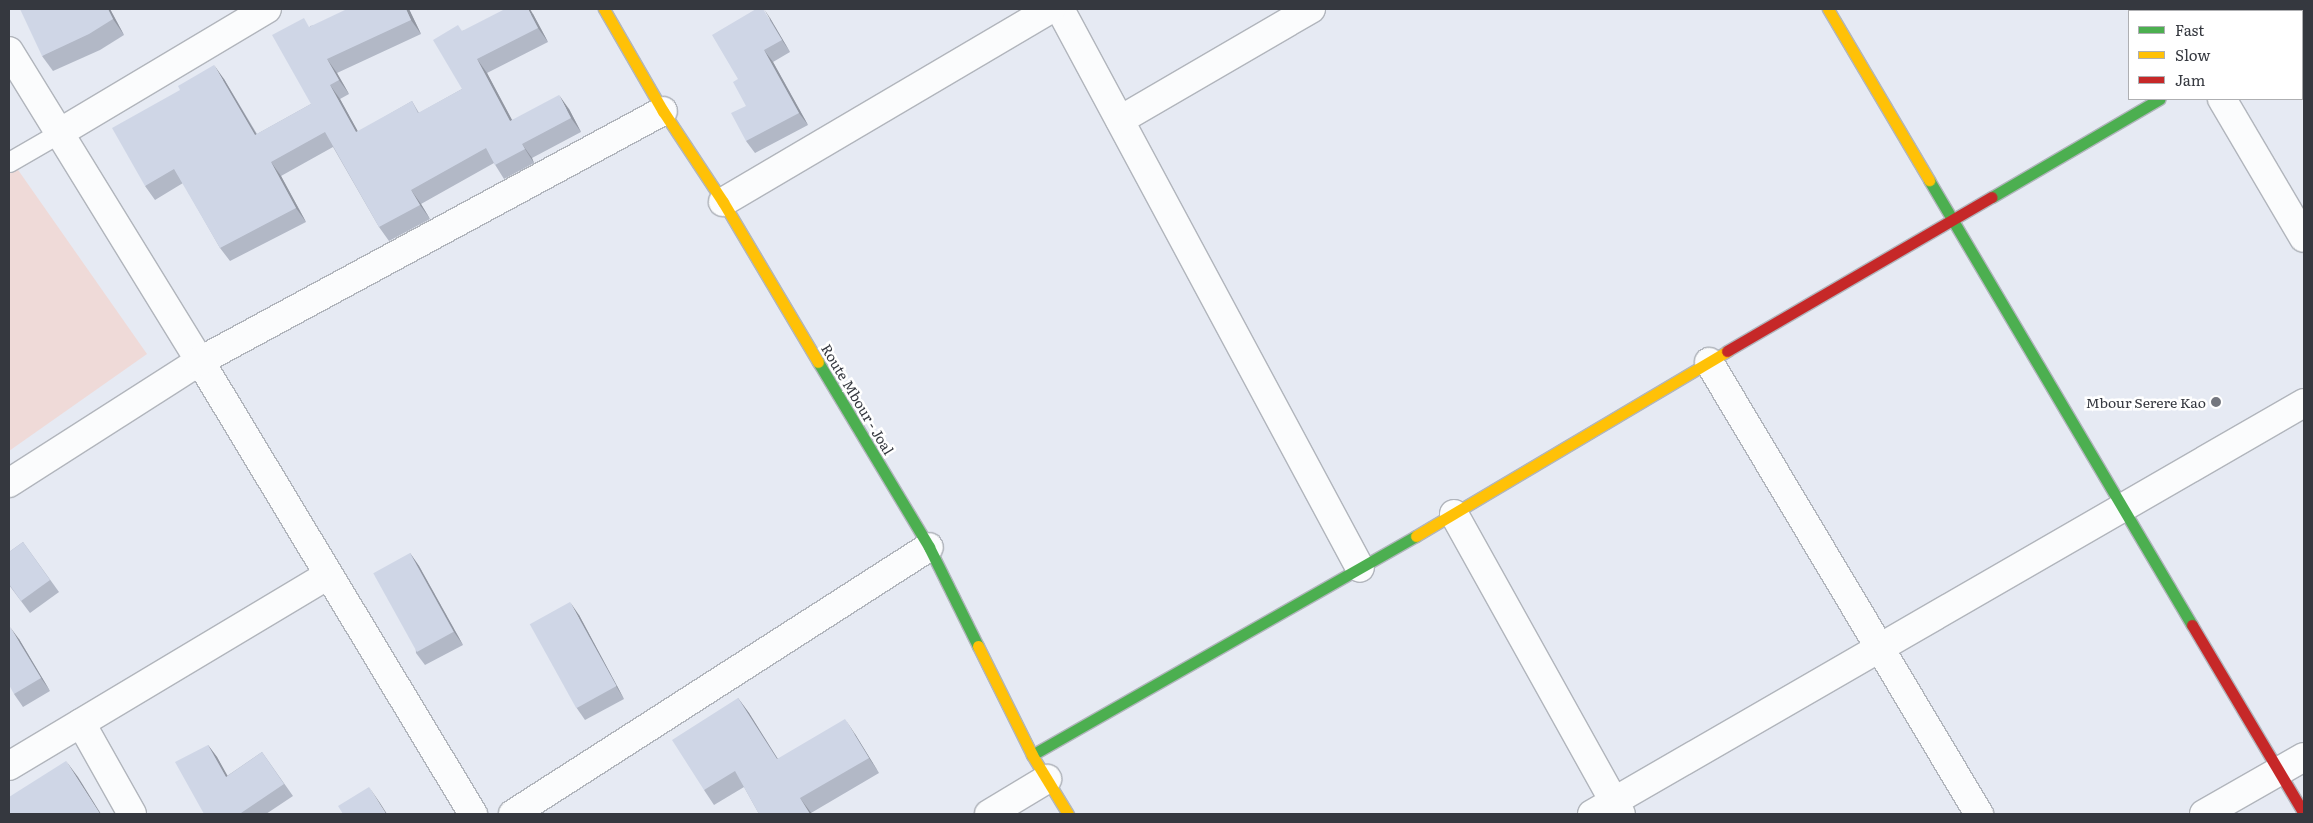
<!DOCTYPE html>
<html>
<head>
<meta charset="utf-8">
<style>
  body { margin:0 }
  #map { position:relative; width:2313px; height:823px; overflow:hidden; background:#e6eaf3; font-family:Literata,serif }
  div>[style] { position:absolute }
  .green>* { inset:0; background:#efdad8 }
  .roads { filter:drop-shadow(1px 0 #b1b5bc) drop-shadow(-1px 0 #b1b5bc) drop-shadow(0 1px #b1b5bc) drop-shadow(0 -1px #b1b5bc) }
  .lane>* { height:19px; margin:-9.5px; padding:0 9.5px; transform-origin:9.5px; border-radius:9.5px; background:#fbfcfd }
  .street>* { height:28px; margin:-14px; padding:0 14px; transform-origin:14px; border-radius:14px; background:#fbfcfd }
  .fast>* { height:11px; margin:-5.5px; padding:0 5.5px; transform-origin:5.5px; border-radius:5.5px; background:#4caf50 }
  .slow>* { height:11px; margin:-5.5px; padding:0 5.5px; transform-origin:5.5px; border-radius:5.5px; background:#ffc107 }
  .jam>* { height:11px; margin:-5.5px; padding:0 5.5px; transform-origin:5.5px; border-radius:5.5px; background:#c62828 }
  .wall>* { inset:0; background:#b2b8c6 }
  .shaded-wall>* { inset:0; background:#9196a1 }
  .building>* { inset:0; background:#cfd6e6; transform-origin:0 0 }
  .dots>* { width:14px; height:14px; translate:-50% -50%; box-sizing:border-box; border:2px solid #fff; border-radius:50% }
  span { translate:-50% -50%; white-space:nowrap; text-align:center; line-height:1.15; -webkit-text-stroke:5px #fff; paint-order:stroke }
  .street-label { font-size:14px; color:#35383f }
  .poi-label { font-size:14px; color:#35383f }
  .right { translate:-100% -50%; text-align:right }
  .frame { position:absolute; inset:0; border:10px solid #35383f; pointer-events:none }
  .legend { position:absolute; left:2128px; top:10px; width:175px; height:90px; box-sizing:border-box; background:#fff; border:1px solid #aeafb2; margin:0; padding:6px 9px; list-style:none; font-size:15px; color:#35383f }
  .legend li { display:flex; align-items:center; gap:10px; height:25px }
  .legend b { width:25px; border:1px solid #aeafb2 }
</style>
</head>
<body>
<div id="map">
  <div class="green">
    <div style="clip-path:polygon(9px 157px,147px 354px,9px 451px)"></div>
  </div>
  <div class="roads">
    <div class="lane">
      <div style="left:9px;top:162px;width:58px;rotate:-30.1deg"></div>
    </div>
    <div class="street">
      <div style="left:1060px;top:9px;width:634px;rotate:61.78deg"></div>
      <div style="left:2171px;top:9px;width:3px;rotate:45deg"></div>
      <div style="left:2302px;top:16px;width:2px;rotate:-27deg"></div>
      <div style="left:9px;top:51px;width:364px;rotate:58.4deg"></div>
      <div style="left:200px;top:361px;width:529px;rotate:58.92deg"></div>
      <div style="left:2222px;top:99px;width:161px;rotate:59.5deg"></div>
      <div style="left:1120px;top:120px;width:221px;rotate:-30.2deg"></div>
      <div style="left:59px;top:133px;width:242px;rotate:-30.8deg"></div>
      <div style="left:723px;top:202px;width:381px;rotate:-30.5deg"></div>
      <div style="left:1709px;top:362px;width:527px;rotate:59.15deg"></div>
      <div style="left:9px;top:483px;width:227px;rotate:-32.6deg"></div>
      <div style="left:200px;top:361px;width:526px;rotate:-28.37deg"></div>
      <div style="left:1454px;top:514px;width:343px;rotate:60.9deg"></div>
      <div style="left:81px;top:723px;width:104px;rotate:60.7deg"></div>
      <div style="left:9px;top:766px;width:372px;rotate:-30.9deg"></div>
      <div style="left:513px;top:814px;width:494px;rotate:-32.7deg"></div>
      <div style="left:989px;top:814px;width:68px;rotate:-31.1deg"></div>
      <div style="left:1592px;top:814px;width:822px;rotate:-30deg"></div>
      <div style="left:2204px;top:814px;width:115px;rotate:-29.7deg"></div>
    </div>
    <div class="fast">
      <div style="left:1929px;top:180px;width:517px;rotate:59.42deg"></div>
      <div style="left:1992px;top:197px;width:194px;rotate:-30.3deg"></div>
      <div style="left:818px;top:362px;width:216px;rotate:59deg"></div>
      <div style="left:929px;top:547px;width:110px;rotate:63.7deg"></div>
      <div style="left:1032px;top:755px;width:442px;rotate:-29.7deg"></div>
    </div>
    <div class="slow">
      <div style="left:604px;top:9px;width:118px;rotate:60deg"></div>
      <div style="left:663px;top:111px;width:109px;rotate:56.6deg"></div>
      <div style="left:723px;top:202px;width:186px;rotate:59.3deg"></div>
      <div style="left:1828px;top:9px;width:199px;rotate:59.4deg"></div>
      <div style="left:1416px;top:536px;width:362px;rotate:-30.7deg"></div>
      <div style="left:978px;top:646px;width:122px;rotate:63.6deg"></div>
      <div style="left:1032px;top:755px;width:69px;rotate:58.6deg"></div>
    </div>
    <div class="jam">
      <div style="left:1727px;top:351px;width:306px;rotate:-30.2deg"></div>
      <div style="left:2192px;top:625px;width:220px;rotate:59.3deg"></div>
    </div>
  </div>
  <div class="wall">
    <div style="clip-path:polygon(110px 9px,124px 35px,100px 50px,53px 71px,42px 56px)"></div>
    <div style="clip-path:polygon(409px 9px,421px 34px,337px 73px,349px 94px,340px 99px,358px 132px,412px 101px,419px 113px,462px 89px,462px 31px,533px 14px,548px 42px,487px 73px,512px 120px,569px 109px,581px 132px,532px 158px,534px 163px,504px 179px,494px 163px,421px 204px,430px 219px,389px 241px,379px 227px,333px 147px,281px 176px,306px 222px,230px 261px,220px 248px,183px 183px,155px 200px,145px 186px,224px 79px,257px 134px,311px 104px,310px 26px)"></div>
    <div style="clip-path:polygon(770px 18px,790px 52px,773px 62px,808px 125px,755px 153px,746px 141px,746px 106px)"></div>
    <div style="clip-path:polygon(23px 542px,59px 592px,30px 613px,9px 585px,9px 552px)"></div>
    <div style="clip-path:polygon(410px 553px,419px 566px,463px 645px,425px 665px,416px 653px)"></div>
    <div style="clip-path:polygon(579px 615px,624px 699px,585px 720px,576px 707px)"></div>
    <div style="clip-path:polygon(19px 639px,50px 691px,23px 707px,14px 694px)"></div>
    <div style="clip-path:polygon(738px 698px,749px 713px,778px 759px,855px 734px,879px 773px,811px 813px,812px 814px,759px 814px,744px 787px,714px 805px,704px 790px)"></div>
    <div style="clip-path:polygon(208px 745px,217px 757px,227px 776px,262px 752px,293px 796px,266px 814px,204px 814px)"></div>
  </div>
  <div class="shaded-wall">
    <div style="clip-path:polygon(108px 9px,110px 9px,124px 35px,113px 19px)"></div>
    <div style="clip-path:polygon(406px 9px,409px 9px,421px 34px,411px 20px)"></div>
    <div style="clip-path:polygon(528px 9px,530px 9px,533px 14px,548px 42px,538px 28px)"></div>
    <div style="clip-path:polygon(764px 9px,770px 18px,790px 52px,782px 40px)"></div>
    <div style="clip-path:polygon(764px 50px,773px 62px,808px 125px,799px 113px)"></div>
    <div style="clip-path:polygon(327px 59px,337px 73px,349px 94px,339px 80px)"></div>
    <div style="clip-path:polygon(477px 59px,487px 73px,520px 135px,510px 121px)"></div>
    <div style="clip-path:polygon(214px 65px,224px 79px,265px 149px,255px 135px)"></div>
    <div style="clip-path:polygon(330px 85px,340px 99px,366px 146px,356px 132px)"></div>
    <div style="clip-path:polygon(559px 95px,569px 109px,581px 132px,571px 118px)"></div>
    <div style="clip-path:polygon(522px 144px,532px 158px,534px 163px,525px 149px)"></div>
    <div style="clip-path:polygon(271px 162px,281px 176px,306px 222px,296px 208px)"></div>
    <div style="clip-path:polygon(411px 190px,421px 204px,430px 219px,420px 205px)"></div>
    <div style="clip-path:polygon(410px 553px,419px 566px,463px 645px,454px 632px)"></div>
    <div style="clip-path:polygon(570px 602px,579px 615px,624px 699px,616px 686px)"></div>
    <div style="clip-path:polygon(10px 627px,19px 639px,50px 691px,41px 678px)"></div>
    <div style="clip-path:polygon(738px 698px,749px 713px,787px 774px,777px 759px)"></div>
    <div style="clip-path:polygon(845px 719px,855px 734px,879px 773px,869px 758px)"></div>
    <div style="clip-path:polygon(208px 745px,217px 757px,235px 789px,226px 777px)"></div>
    <div style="clip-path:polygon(66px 761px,78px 777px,101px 814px,100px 814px)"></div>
    <div style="clip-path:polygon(369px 787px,380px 803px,387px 814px,386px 814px)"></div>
    <div style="clip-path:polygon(800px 798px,812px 814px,810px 814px)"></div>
  </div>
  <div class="building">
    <div style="clip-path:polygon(20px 9px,108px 9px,113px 19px,89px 34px,42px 56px)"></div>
    <div style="clip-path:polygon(347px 9px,406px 9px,411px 20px,327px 59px,339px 80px,330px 85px,356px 132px,412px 101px,418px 113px,462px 89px,433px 40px,458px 25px,462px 31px,505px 9px,528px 9px,538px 28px,477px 59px,510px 121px,559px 95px,571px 118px,522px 144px,525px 149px,495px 165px,486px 148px,411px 190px,420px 205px,379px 227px,325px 132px,271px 162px,296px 208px,220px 248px,174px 169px,145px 186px,112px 128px,180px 90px,178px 86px,214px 65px,255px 135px,311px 104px,272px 35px,304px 18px,309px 27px)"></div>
    <div style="clip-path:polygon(756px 9px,763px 9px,782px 40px,764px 50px,799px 113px,746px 141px,731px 113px,746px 106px,733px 82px,738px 79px,712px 35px)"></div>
    <div style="clip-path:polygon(23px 542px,50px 580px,21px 601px,9px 584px,9px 552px)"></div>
    <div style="left:410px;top:553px;width:90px;height:42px;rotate:61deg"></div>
    <div style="left:570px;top:602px;width:96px;height:46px;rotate:61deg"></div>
    <div style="clip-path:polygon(9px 627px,10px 627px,41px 678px,14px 694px,9px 685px)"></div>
    <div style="clip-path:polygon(738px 698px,777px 759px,845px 719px,869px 758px,800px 798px,810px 814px,759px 814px,735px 771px,704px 790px,672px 740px)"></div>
    <div style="clip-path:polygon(208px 745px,226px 777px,262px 752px,284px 784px,241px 813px,241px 814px,204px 814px,175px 762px)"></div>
    <div style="clip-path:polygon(66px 761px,100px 814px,9px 814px,9px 797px)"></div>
    <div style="clip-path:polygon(369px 787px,386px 814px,343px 814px,338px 806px)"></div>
  </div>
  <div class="dots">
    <div style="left:2216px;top:402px;background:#73767e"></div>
  </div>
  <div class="street-label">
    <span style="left:858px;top:399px;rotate:59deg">Route Mbour - Joal</span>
  </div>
  <div class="poi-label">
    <span class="right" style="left:2206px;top:402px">Mbour Serere Kao</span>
  </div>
  <div class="frame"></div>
  <ul class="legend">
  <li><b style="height:6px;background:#4caf50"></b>Fast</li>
  <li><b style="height:6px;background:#ffc107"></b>Slow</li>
  <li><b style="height:6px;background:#c62828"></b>Jam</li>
  </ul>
</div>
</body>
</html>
